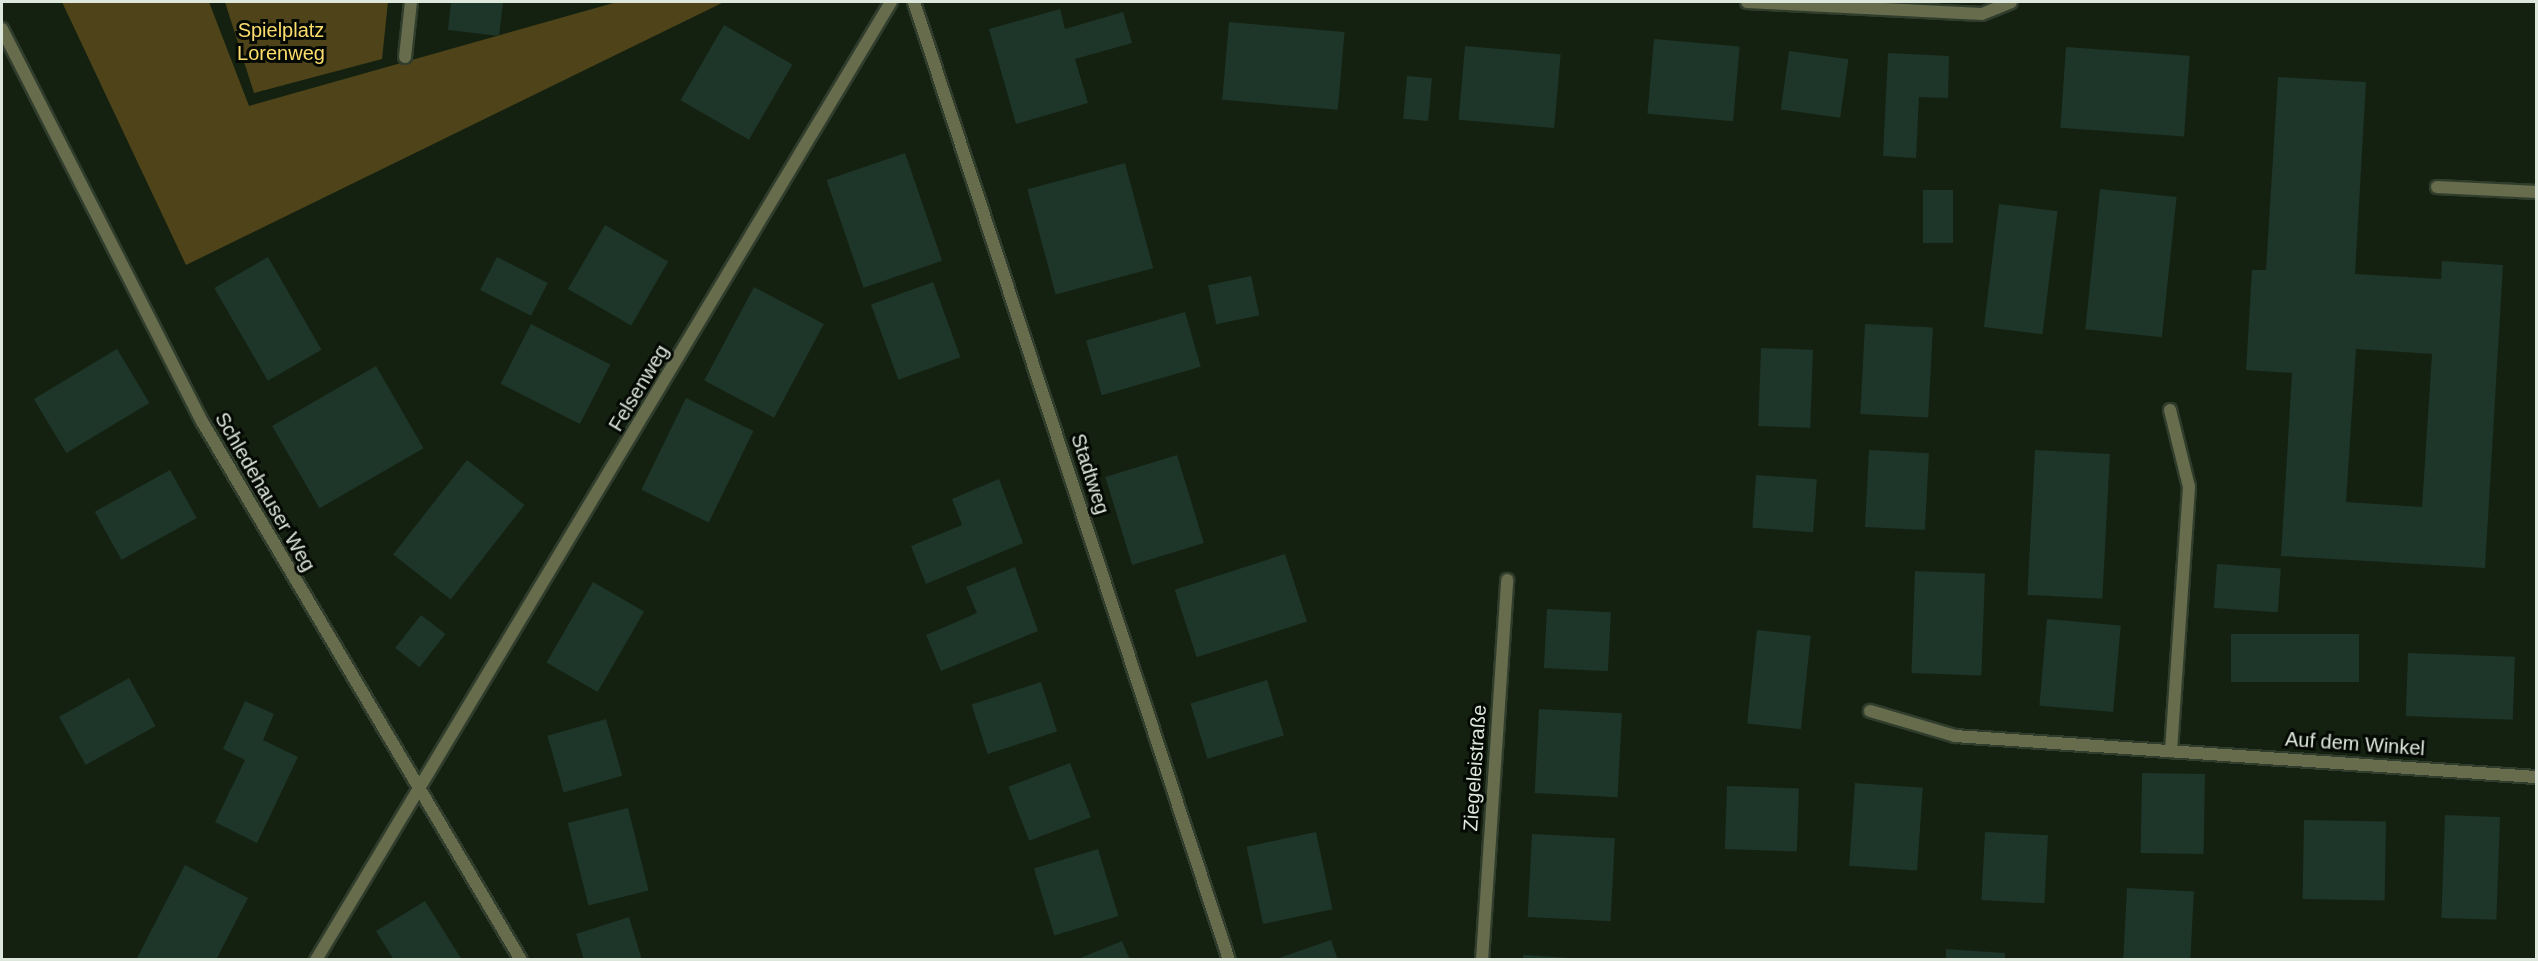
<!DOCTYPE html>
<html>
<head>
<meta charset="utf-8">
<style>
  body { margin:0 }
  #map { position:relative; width:2538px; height:961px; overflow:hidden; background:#142110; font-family:Helvetica,sans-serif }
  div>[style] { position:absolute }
  .green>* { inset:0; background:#4f4419 }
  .building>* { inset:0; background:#1e3529; transform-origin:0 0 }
  .roads { filter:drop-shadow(2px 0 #303d2d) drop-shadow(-2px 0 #303d2d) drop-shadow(0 2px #303d2d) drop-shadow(0 -2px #303d2d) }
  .lane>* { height:12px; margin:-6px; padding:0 6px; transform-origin:6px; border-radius:6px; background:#666c4c }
  .street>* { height:12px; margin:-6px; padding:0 6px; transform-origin:6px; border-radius:6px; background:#666c4c }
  span { translate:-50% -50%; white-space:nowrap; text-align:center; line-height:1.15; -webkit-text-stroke:6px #050904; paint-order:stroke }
  .park-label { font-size:20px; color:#fcdd6b }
  .street-label { font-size:20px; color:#dee7dc }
  .frame { position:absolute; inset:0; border:3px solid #dee7dc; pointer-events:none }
</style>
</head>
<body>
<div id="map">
  <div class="green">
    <div style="clip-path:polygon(62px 2px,209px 2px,249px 106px,617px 2px,724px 2px,186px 265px)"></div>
    <div style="clip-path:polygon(225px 2px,388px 2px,382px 59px,254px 93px)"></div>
  </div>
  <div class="building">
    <div style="clip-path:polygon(451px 2px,503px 2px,499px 36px,448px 30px)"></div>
    <div style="clip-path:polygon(1060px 9px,1065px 29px,1123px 12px,1132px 43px,1075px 59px,1088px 103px,1016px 124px,989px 29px)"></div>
    <div style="left:1229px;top:22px;width:116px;height:78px;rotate:5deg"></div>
    <div style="left:724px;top:25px;width:79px;height:87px;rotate:30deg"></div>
    <div style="left:1654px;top:39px;width:86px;height:75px;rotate:5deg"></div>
    <div style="left:1465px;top:46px;width:96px;height:74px;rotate:5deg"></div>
    <div style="left:2066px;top:47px;width:124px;height:81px;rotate:4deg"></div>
    <div style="left:1789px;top:51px;width:60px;height:59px;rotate:8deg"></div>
    <div style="clip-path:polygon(1888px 53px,1949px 56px,1948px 98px,1919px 97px,1916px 158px,1883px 156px)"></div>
    <div style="left:1407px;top:76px;width:25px;height:43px;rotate:5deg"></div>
    <div style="clip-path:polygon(evenodd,2278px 77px,2366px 82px,2355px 274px,2441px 279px,2442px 261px,2503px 265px,2485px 568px,2281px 556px,2292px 373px,2246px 370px,2252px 270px,2266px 270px,2278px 77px,2356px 349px,2432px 354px,2422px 507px,2346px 502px,2356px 349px)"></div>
    <div style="left:905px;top:153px;width:114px;height:83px;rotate:71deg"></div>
    <div style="left:1125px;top:163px;width:109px;height:101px;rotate:75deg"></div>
    <div style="left:2100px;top:189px;width:77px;height:141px;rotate:6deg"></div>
    <div style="left:1923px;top:190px;width:30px;height:53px"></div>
    <div style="left:1999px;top:204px;width:59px;height:124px;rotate:7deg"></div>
    <div style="left:605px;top:225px;width:73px;height:74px;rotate:30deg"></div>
    <div style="left:268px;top:257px;width:107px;height:62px;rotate:60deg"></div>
    <div style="left:497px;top:257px;width:57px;height:37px;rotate:27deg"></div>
    <div style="left:1251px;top:276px;width:40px;height:44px;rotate:78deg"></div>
    <div style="left:933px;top:282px;width:80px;height:66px;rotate:70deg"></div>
    <div style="left:754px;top:287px;width:79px;height:106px;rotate:28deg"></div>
    <div style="left:1185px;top:312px;width:57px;height:103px;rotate:74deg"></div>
    <div style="left:531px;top:324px;width:89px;height:67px;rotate:27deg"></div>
    <div style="left:1865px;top:324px;width:68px;height:90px;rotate:3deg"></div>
    <div style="left:1761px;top:348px;width:52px;height:78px;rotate:2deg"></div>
    <div style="left:117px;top:349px;width:63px;height:97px;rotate:59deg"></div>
    <div style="left:376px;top:366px;width:95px;height:120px;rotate:60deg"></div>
    <div style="left:686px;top:398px;width:75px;height:102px;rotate:26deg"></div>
    <div style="left:1869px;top:450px;width:60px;height:77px;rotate:3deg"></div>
    <div style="left:2035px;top:450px;width:75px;height:145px;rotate:3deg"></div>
    <div style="left:1177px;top:455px;width:92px;height:75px;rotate:73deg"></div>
    <div style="left:467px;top:460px;width:73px;height:120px;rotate:38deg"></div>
    <div style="left:170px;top:470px;width:55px;height:86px;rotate:61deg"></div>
    <div style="left:1756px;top:475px;width:61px;height:53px;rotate:4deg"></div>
    <div style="clip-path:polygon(999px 479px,1023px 543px,926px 584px,911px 546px,962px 525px,952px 499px)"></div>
    <div style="left:1285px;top:554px;width:71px;height:116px;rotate:72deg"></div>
    <div style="left:2217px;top:564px;width:64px;height:44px;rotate:4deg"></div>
    <div style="clip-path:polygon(1015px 567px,1038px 631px,941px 671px,926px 635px,977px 613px,966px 587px)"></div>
    <div style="left:1915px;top:571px;width:70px;height:102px;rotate:2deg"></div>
    <div style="left:593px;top:582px;width:59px;height:93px;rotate:30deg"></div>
    <div style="left:1547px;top:609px;width:64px;height:59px;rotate:3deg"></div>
    <div style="left:421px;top:615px;width:31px;height:42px;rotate:38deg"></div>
    <div style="left:2047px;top:619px;width:74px;height:87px;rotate:5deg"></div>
    <div style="left:1757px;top:630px;width:54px;height:94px;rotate:6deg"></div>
    <div style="left:2231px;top:634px;width:128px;height:48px"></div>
    <div style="left:2408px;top:653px;width:107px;height:63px;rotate:2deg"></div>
    <div style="left:129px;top:678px;width:55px;height:80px;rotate:61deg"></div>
    <div style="left:1267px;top:680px;width:58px;height:80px;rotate:73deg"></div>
    <div style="left:1041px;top:682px;width:52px;height:73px;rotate:72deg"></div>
    <div style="clip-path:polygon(245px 701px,274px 714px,263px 740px,298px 757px,257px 843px,215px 822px,245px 760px,223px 749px)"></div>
    <div style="left:1539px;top:709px;width:83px;height:84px;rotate:3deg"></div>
    <div style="left:606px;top:719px;width:59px;height:61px;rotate:74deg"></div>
    <div style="left:1070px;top:763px;width:58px;height:66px;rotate:69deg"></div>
    <div style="left:2142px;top:773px;width:63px;height:80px;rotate:1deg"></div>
    <div style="left:1855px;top:783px;width:68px;height:83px;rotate:4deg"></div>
    <div style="left:1727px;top:786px;width:72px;height:63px;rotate:2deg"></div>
    <div style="left:628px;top:808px;width:85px;height:62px;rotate:76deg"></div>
    <div style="left:2445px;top:815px;width:55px;height:103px;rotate:2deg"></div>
    <div style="left:2304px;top:820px;width:82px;height:79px;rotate:1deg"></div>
    <div style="left:1316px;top:832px;width:79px;height:71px;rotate:78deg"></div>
    <div style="left:1985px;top:832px;width:63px;height:68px;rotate:3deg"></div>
    <div style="left:1532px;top:834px;width:83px;height:83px;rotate:3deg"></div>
    <div style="left:1098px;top:849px;width:70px;height:67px;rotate:73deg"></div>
    <div style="clip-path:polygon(185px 865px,248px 898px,216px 960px,136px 960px)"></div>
    <div style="left:2127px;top:888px;width:67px;height:72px;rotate:3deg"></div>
    <div style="clip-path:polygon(425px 901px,462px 960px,394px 960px,376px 931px)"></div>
    <div style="clip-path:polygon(629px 917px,642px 960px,584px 960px,576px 934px)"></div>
    <div style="clip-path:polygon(1331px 940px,1338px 960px,1276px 960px,1276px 959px)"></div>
    <div style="clip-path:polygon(1122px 941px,1130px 960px,1078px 960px,1078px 959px)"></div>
    <div style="clip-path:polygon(1946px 949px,2005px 953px,2005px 960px,1946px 960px)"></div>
    <div style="clip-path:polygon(1523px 955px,1571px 958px,1571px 960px,1523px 960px)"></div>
  </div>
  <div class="roads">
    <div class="lane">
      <div style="left:2437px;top:187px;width:99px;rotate:2.9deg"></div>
      <div style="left:1482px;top:960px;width:381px;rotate:-86.2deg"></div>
    </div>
    <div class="street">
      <div style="left:914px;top:2px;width:1008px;rotate:71.8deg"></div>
      <div style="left:1747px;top:2px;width:235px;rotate:2.9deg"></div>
      <div style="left:1982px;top:14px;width:31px;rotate:-22deg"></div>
      <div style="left:2px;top:29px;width:442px;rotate:63deg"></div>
      <div style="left:203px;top:423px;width:624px;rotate:59.37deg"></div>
      <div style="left:405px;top:57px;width:55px;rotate:-83.8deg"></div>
      <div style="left:2170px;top:410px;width:79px;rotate:76.1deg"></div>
      <div style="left:2189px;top:487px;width:265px;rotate:93.9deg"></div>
      <div style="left:1870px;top:711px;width:89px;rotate:16.4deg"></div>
      <div style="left:1955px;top:736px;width:582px;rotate:4.04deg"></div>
      <div style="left:316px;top:960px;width:1117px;rotate:-59.03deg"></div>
    </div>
  </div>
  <div class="park-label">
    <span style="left:281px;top:42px">Spielplatz<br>Lorenweg</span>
  </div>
  <div class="street-label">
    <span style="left:639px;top:388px;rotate:-59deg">Felsenweg</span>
    <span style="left:1090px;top:474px;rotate:72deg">Stadtweg</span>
    <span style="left:265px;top:492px;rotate:60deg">Schledehauser Weg</span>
    <span style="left:2355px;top:744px;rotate:4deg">Auf dem Winkel</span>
    <span style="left:1475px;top:768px;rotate:-86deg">Ziegeleistraße</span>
  </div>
  <div class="frame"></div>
</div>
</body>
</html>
